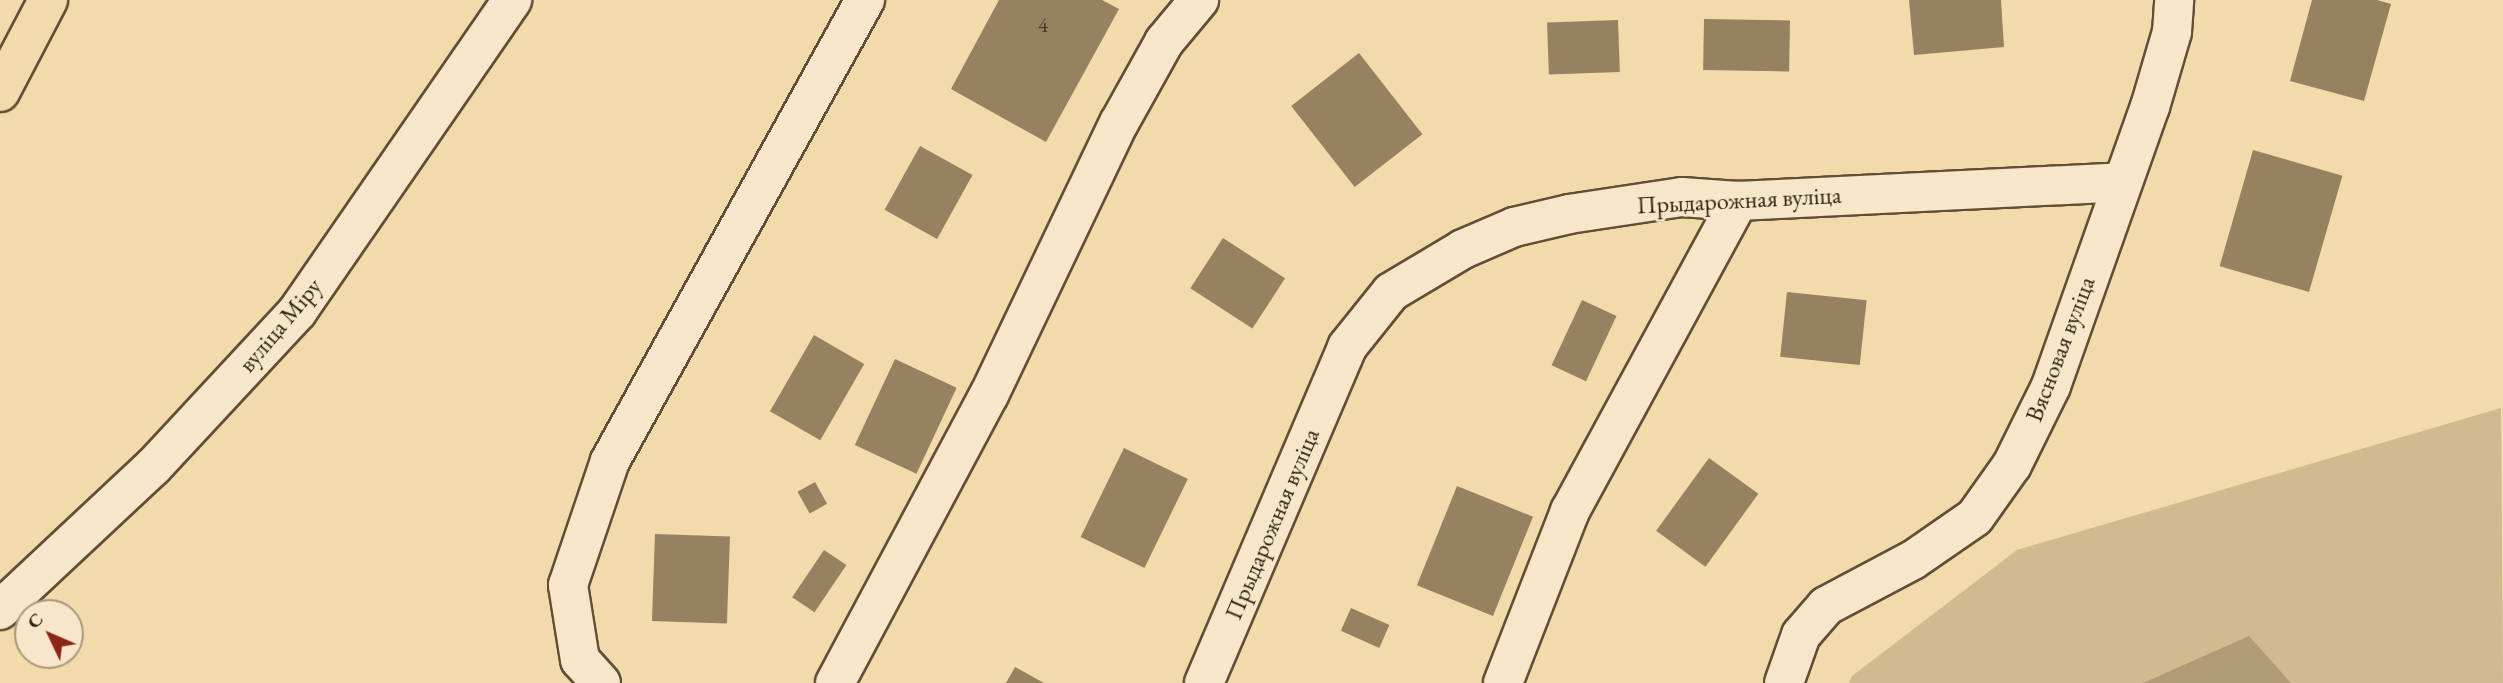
<!DOCTYPE html>
<html>
<head>
<meta charset="utf-8">
<style>
  body { margin:0 }
  #map { position:relative; width:2503px; height:683px; overflow:hidden; background:#f3daaa; font-family:"EB Garamond",serif }
  div>[style] { position:absolute }
  .green>* { inset:0; background:#d2ba90 }
  .water>* { inset:0; background:#b19b76 }
  .building>* { inset:0; background:#968161; transform-origin:0 0 }
  .roads { filter:drop-shadow(2px 0 #624e38) drop-shadow(-2px 0 #624e38) drop-shadow(0 2px #624e38) drop-shadow(0 -2px #624e38) }
  .minor>* { height:38px; margin:-19px; padding:0 19px; transform-origin:19px; border-radius:19px; background:#f7e7c8 }
  .highway>* { height:38px; margin:-19px; padding:0 19px; transform-origin:19px; border-radius:19px; background:#f3daaa }
  span { translate:-50% -50%; white-space:nowrap; text-align:center; line-height:1.15; -webkit-text-stroke:5px #f7e7c8; paint-order:stroke }
  .number-label { font-size:21px; color:#4a3826 }
  .number-label span { -webkit-text-stroke-width:0 }
  .street-label { font-size:24px; color:#312012 }
  .north { position:absolute; left:14px; top:599px; width:70px; height:70px; box-sizing:border-box; background:#f7e7c8; border:2px solid #a8977f; border-radius:50%; rotate:314deg; font-size:19px; font-weight:700; line-height:28px; text-align:center; color:#312012 }
  .north::after { content:''; display:block; margin:auto; width:24px; height:32px; background:#8f2418; clip-path:polygon(50% 0,100% 100%,50% 72%,0 100%) }
</style>
</head>
<body>
<div id="map">
  <div class="green">
    <div style="clip-path:polygon(2501px 408px,2503px 683px,1849px 683px,1852px 676px,2017px 550px)"></div>
  </div>
  <div class="water">
    <div style="clip-path:polygon(2249px 636px,2291px 683px,2143px 683px)"></div>
  </div>
  <div class="building">
    <div style="clip-path:polygon(999px 0,1102px 0,1119px 9px,1046px 142px,951px 89px)"></div>
    <div style="clip-path:polygon(1909px 0,2001px 0,2004px 47px,1914px 55px)"></div>
    <div style="clip-path:polygon(2312px 0,2377px 0,2391px 4px,2364px 101px,2290px 81px)"></div>
    <div style="left:1704px;top:19px;width:86px;height:51px;rotate:1deg"></div>
    <div style="left:1618px;top:20px;width:52px;height:71px;rotate:88deg"></div>
    <div style="left:1359px;top:53px;width:103px;height:86px;rotate:52deg"></div>
    <div style="left:920px;top:146px;width:60px;height:73px;rotate:29deg"></div>
    <div style="left:2253px;top:150px;width:93px;height:121px;rotate:16deg"></div>
    <div style="left:1223px;top:238px;width:74px;height:60px;rotate:33deg"></div>
    <div style="left:1787px;top:292px;width:80px;height:65px;rotate:6deg"></div>
    <div style="left:1582px;top:300px;width:38px;height:72px;rotate:25deg"></div>
    <div style="left:814px;top:335px;width:58px;height:88px;rotate:30deg"></div>
    <div style="left:895px;top:359px;width:68px;height:95px;rotate:25deg"></div>
    <div style="left:1124px;top:448px;width:71px;height:99px;rotate:26deg"></div>
    <div style="left:1709px;top:458px;width:61px;height:90px;rotate:36deg"></div>
    <div style="left:815px;top:482px;width:25px;height:20px;rotate:61deg"></div>
    <div style="left:1457px;top:486px;width:82px;height:107px;rotate:22deg"></div>
    <div style="left:655px;top:534px;width:75px;height:87px;rotate:2deg"></div>
    <div style="left:824px;top:550px;width:27px;height:57px;rotate:34deg"></div>
    <div style="left:1351px;top:608px;width:42px;height:25px;rotate:24deg"></div>
    <div style="clip-path:polygon(1015px 667px,1044px 683px,1006px 683px)"></div>
  </div>
  <div class="roads">
    <div class="minor">
      <div style="left:0;top:610px;width:209px;rotate:-43.1deg"></div>
      <div style="left:153px;top:467px;width:212px;rotate:-47.1deg"></div>
      <div style="left:297px;top:312px;width:379px;rotate:-55.4deg"></div>
      <div style="left:601px;top:683px;width:31px;rotate:-132deg"></div>
      <div style="left:580px;top:660px;width:76px;rotate:-99.1deg"></div>
      <div style="left:568px;top:585px;width:131px;rotate:-71.3deg"></div>
      <div style="left:610px;top:461px;width:527px;rotate:-61.05deg"></div>
      <div style="left:835px;top:683px;width:327px;rotate:-61.9deg"></div>
      <div style="left:989px;top:395px;width:301px;rotate:-64.5deg"></div>
      <div style="left:1119px;top:123px;width:93px;rotate:-60.9deg"></div>
      <div style="left:1164px;top:42px;width:55px;rotate:-50.2deg"></div>
      <div style="left:1204px;top:683px;width:365px;rotate:-66.9deg"></div>
      <div style="left:1347px;top:347px;width:70px;rotate:-51.3deg"></div>
      <div style="left:1391px;top:292px;width:84px;rotate:-30.8deg"></div>
      <div style="left:1463px;top:249px;width:56px;rotate:-23.3deg"></div>
      <div style="left:1514px;top:227px;width:57px;rotate:-13.3deg"></div>
      <div style="left:1569px;top:214px;width:114px;rotate:-8.6deg"></div>
      <div style="left:1682px;top:197px;width:56px;rotate:4.1deg"></div>
      <div style="left:1738px;top:201px;width:384px;rotate:-2.8deg"></div>
      <div style="left:1503px;top:683px;width:185px;rotate:-68.7deg"></div>
      <div style="left:1570px;top:511px;width:353px;rotate:-61.5deg"></div>
      <div style="left:1784px;top:683px;width:51px;rotate:-70.5deg"></div>
      <div style="left:1801px;top:635px;width:38px;rotate:-49deg"></div>
      <div style="left:1826px;top:606px;width:98px;rotate:-27.9deg"></div>
      <div style="left:1913px;top:560px;width:75px;rotate:-34.7deg"></div>
      <div style="left:1975px;top:517px;width:64px;rotate:-54.6deg"></div>
      <div style="left:2012px;top:465px;width:88px;rotate:-63.7deg"></div>
      <div style="left:2051px;top:386px;width:296px;rotate:-70.5deg"></div>
      <div style="left:2150px;top:107px;width:78px;rotate:-73.7deg"></div>
      <div style="left:2172px;top:32px;width:32px;rotate:-86deg"></div>
    </div>
    <div class="highway">
      <div style="left:0;top:92px;width:104px;rotate:-62.4deg"></div>
    </div>
  </div>
  <div class="number-label">
    <span style="left:1043px;top:25px">4</span>
  </div>
  <div class="street-label">
    <span style="left:1739px;top:200px;rotate:-3deg">Прыдарожная вуліца</span>
    <span style="left:280px;top:325px;rotate:-50deg">вуліца Міру</span>
    <span style="left:2060px;top:349px;rotate:-69deg">Вясновая вуліца</span>
    <span style="left:1272px;top:524px;rotate:-67deg">Прыдарожная вуліца</span>
  </div>
  <div class="north">С</div>
</div>
</body>
</html>
